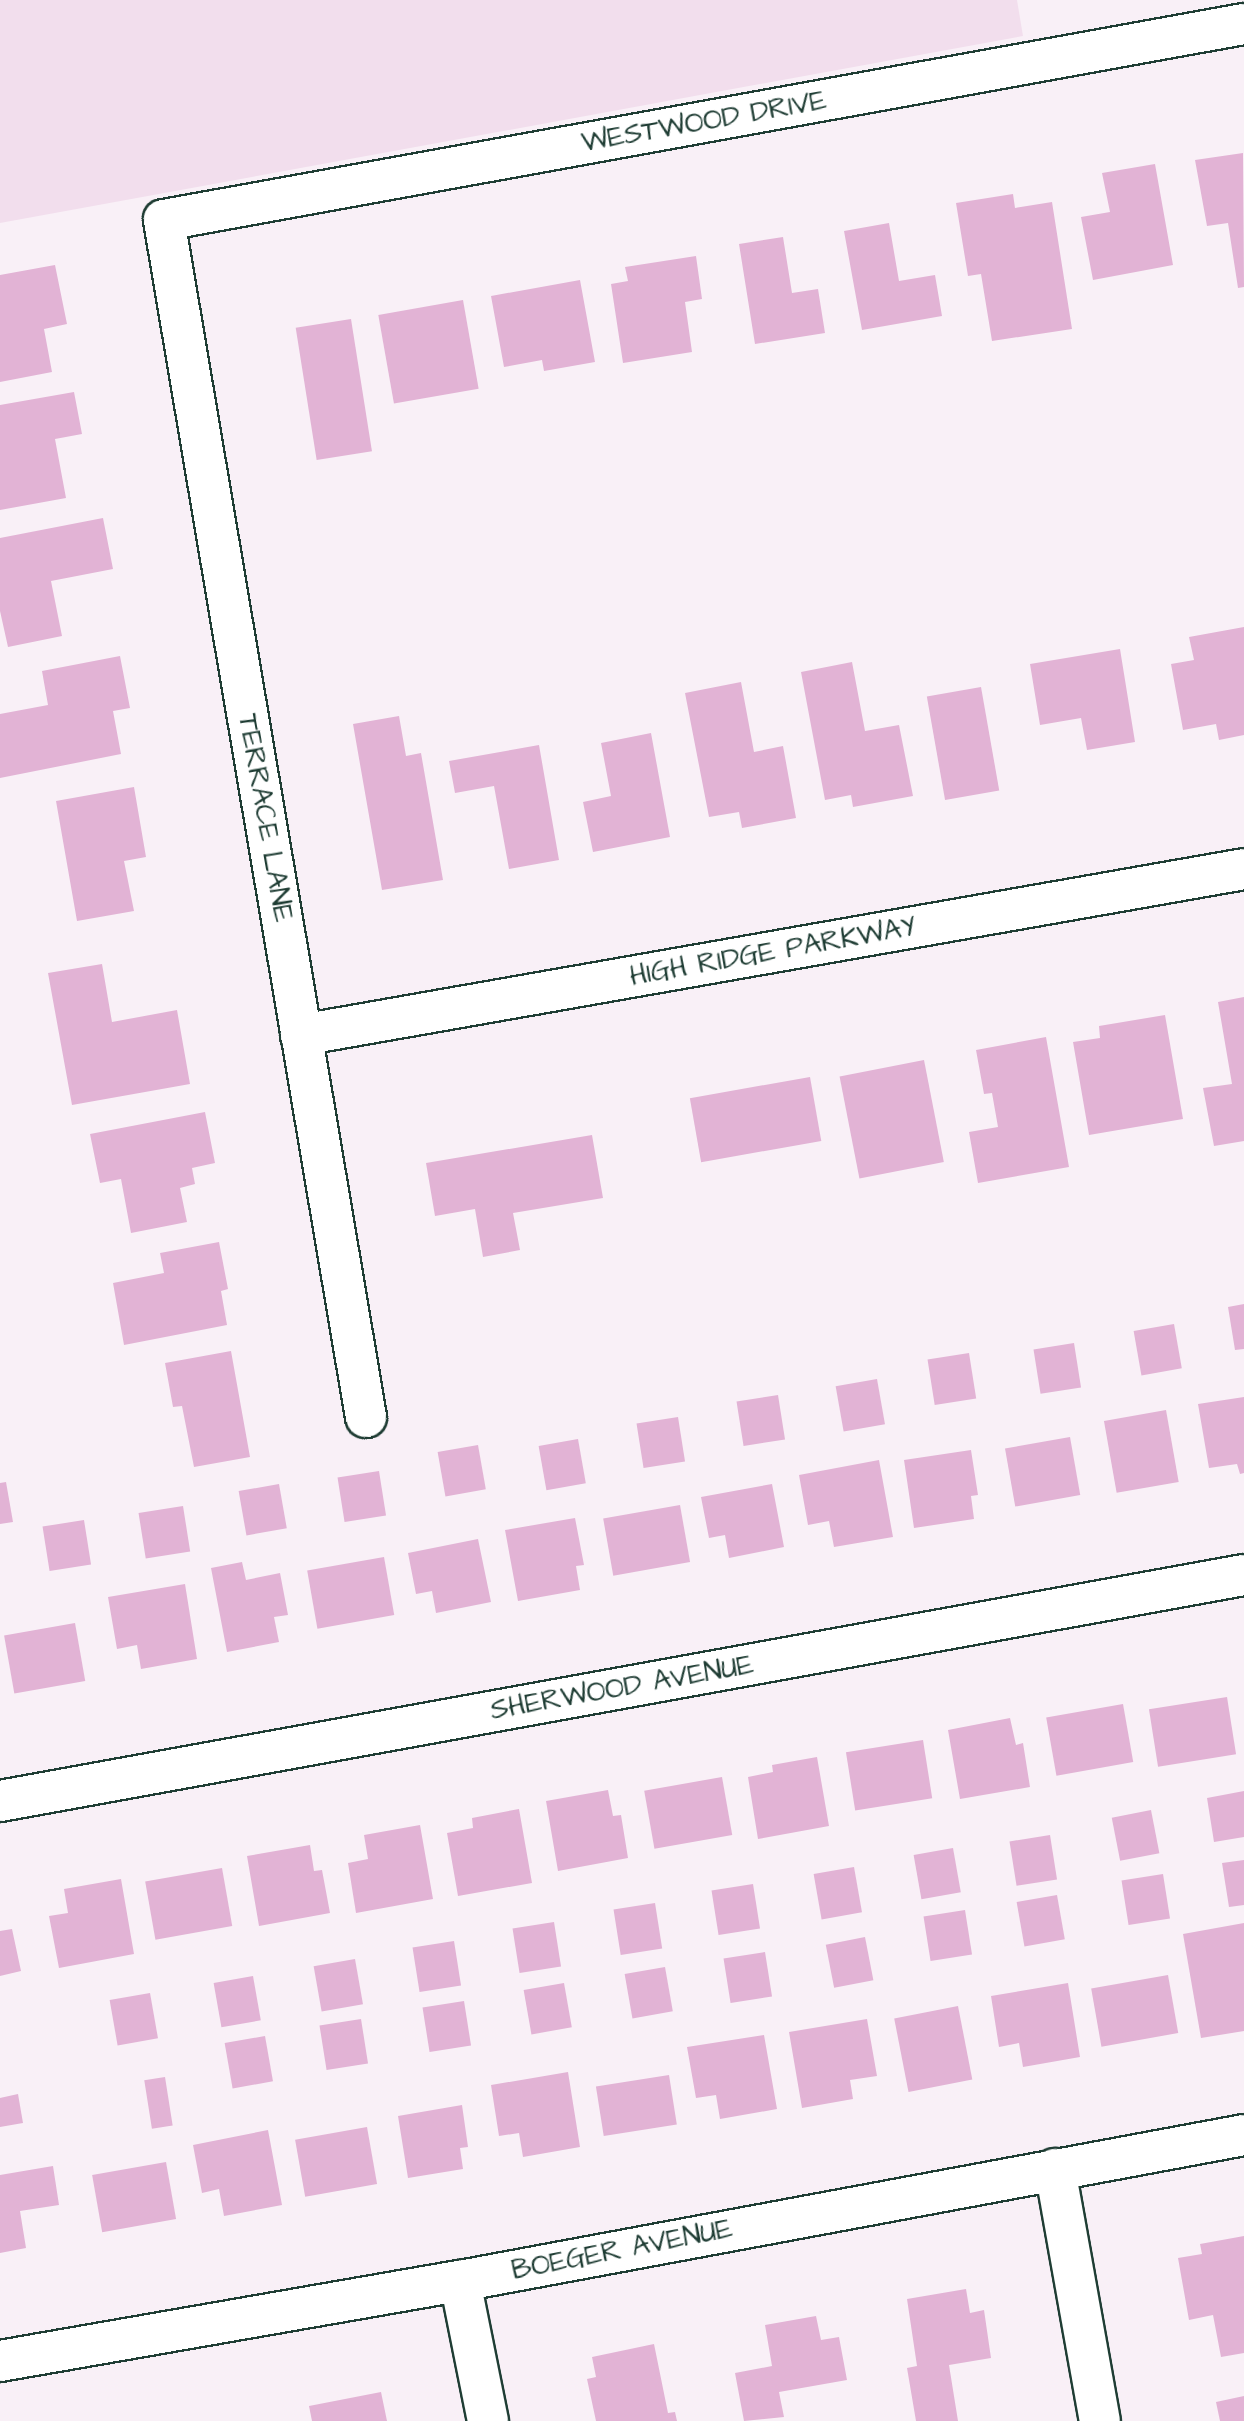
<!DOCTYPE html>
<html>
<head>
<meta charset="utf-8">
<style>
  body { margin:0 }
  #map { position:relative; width:1244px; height:2421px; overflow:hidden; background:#f9f0f7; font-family:"Architects Daughter",sans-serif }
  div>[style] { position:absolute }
  .built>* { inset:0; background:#f2deed }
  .building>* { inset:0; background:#e2b3d5; transform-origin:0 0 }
  .roads { filter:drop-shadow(2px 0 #1f3d34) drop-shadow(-2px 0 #1f3d34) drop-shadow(0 2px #1f3d34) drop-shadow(0 -2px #1f3d34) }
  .street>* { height:40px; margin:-20px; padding:0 20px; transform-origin:20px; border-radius:20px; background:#fff }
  span { translate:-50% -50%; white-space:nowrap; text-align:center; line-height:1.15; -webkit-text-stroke:6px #fff; paint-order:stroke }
  .street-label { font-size:28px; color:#1f3d34 }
</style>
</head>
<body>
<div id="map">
  <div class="built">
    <div style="clip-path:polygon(0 0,1017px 0,1023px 36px,0 223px)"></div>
  </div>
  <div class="building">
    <div style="clip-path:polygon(1243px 153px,1244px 287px,1238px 288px,1228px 223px,1207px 226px,1195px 160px)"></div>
    <div style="clip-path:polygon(1155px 164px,1173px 265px,1093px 280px,1081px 217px,1110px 212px,1102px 173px)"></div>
    <div style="clip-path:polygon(1013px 194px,1015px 208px,1052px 202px,1072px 329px,992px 341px,981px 274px,968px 276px,956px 203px)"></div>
    <div style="clip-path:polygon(889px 223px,899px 281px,935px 275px,942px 316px,862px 330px,844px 231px)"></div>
    <div style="clip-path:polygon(783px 237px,792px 293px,818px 289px,825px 333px,755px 344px,739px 244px)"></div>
    <div style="clip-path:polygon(696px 256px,702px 299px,685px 302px,692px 352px,623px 363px,611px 284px,628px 281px,625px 267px)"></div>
    <div style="clip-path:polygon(55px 265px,67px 324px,44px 329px,52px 372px,0 382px,0 275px)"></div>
    <div style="clip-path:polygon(580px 280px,595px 362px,544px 371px,542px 360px,504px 367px,491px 296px)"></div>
    <div style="left:463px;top:300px;width:90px;height:86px;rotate:80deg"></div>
    <div style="left:351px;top:319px;width:134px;height:56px;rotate:81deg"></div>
    <div style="clip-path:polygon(74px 392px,82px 434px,55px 439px,66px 498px,0 510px,0 405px)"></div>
    <div style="clip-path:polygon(103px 518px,113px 569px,51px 581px,62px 636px,8px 647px,0 611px,0 538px)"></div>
    <div style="clip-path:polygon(1244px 627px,1244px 735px,1219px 740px,1216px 724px,1183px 730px,1171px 664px,1194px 660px,1189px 637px)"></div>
    <div style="clip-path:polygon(1120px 649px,1135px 742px,1087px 750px,1081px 718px,1040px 725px,1030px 664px)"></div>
    <div style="clip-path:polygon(120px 656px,130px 708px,113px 711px,121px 754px,0 778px,0 714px,48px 705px,42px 671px)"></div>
    <div style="clip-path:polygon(852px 662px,865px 731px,899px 725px,913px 796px,853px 807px,851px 795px,825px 800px,801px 672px)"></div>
    <div style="clip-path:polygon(741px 682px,754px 752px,783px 746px,796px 818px,742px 828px,739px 812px,709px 817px,685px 693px)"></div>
    <div style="left:981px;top:687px;width:105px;height:55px;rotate:80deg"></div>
    <div style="clip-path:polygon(399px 716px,406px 756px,421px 753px,443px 880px,382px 890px,353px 724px)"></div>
    <div style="clip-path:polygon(651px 733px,670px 837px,593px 852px,583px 802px,611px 796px,601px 743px)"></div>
    <div style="clip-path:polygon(539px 745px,559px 860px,509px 869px,494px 786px,455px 793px,449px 761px)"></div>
    <div style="clip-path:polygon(134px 787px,146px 857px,124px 861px,134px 911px,77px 921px,56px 801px)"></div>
    <div style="clip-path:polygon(102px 964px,112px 1022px,177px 1010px,190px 1084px,72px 1105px,48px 973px)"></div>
    <div style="clip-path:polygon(1244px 997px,1244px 1141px,1214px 1146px,1203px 1088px,1232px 1084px,1218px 1002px)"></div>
    <div style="clip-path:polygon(1165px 1015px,1183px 1119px,1089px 1135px,1073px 1042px,1100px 1038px,1099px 1026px)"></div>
    <div style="clip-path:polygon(1046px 1037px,1069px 1167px,978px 1183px,969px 1132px,998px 1127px,992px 1093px,984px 1094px,976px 1050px)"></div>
    <div style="left:924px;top:1060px;width:104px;height:86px;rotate:79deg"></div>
    <div style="left:810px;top:1077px;width:65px;height:122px;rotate:80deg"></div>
    <div style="clip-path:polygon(205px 1112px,215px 1163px,192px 1168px,195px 1184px,180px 1188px,187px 1222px,131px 1233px,121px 1179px,100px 1183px,90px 1134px)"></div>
    <div style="clip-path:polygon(592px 1135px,603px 1198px,513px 1213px,520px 1250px,483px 1257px,475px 1209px,435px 1216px,426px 1163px)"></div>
    <div style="clip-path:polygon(219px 1242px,228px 1289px,221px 1291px,227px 1325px,124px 1345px,113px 1283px,164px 1273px,160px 1253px)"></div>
    <div style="clip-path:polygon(1244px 1304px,1244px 1349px,1235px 1350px,1228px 1307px)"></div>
    <div style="left:1174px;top:1324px;width:45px;height:41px;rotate:80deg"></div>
    <div style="left:1074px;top:1343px;width:45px;height:41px;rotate:81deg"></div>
    <div style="clip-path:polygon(231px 1351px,250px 1457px,194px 1467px,182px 1406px,173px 1407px,165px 1363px)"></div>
    <div style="left:969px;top:1353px;width:46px;height:42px;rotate:81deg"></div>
    <div style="left:877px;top:1379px;width:46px;height:42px;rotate:80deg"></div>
    <div style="left:778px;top:1395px;width:45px;height:42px;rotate:81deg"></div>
    <div style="clip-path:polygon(1244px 1397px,1244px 1473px,1240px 1474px,1237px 1464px,1209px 1468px,1198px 1404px)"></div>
    <div style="left:1166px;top:1410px;width:73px;height:63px;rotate:80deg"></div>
    <div style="left:678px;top:1417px;width:45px;height:42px;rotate:81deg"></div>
    <div style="left:1070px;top:1437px;width:59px;height:66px;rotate:80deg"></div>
    <div style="left:578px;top:1439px;width:45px;height:40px;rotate:80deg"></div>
    <div style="left:478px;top:1445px;width:45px;height:41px;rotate:80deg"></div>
    <div style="clip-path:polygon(971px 1450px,978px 1495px,971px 1496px,974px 1519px,914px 1528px,904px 1460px)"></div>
    <div style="clip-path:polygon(879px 1460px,893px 1537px,834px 1547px,829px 1521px,808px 1525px,799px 1475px)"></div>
    <div style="left:379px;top:1471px;width:45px;height:42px;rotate:81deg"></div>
    <div style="clip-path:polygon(6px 1482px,13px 1522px,0 1524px,0 1483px)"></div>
    <div style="left:279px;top:1484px;width:45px;height:41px;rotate:80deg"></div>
    <div style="clip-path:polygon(772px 1484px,784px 1547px,729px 1558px,725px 1535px,709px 1538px,701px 1497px)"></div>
    <div style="left:680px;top:1505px;width:58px;height:78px;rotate:80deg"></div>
    <div style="left:183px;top:1506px;width:46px;height:45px;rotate:81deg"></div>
    <div style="clip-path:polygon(575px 1518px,584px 1565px,576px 1566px,580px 1590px,518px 1601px,505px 1530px)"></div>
    <div style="left:84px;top:1520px;width:45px;height:42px;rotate:81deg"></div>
    <div style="clip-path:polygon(478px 1539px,491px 1602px,436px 1613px,432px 1591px,416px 1594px,408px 1553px)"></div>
    <div style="left:384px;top:1557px;width:59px;height:78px;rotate:80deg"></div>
    <div style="clip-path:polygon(242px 1562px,246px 1580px,280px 1573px,288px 1615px,274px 1617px,279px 1642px,227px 1652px,211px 1568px)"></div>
    <div style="clip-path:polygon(185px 1584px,197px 1659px,141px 1669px,137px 1645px,117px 1649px,108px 1597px)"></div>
    <div style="left:75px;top:1623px;width:59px;height:72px;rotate:80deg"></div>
    <div style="left:1227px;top:1697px;width:58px;height:79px;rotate:81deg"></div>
    <div style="left:1123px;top:1704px;width:59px;height:78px;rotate:80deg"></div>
    <div style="clip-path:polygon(1010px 1718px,1016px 1745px,1023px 1743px,1030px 1787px,960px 1799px,948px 1730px)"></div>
    <div style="left:923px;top:1740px;width:59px;height:78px;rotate:81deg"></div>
    <div style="clip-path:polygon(817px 1757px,829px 1826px,758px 1839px,748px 1777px,773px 1772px,772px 1765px)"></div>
    <div style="left:722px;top:1777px;width:59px;height:79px;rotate:80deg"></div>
    <div style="clip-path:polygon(608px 1790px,613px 1816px,621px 1815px,628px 1858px,558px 1871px,546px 1801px)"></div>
    <div style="clip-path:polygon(1244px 1791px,1244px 1837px,1214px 1842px,1207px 1798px)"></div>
    <div style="clip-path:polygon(519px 1809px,532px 1883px,458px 1896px,447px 1833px,473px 1828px,472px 1818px)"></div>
    <div style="left:1151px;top:1810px;width:44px;height:40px;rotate:79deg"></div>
    <div style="clip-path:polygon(420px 1825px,433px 1899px,356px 1913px,348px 1863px,368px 1859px,364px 1835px)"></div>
    <div style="left:1050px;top:1835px;width:45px;height:41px;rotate:81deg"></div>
    <div style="clip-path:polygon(310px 1845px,314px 1871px,322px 1870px,330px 1913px,259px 1926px,247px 1856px)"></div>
    <div style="left:953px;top:1848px;width:45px;height:40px;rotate:80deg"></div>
    <div style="clip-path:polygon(1244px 1860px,1244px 1905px,1229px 1907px,1222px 1863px)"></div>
    <div style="left:854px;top:1867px;width:46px;height:41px;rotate:80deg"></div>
    <div style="left:222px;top:1868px;width:59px;height:78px;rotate:80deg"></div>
    <div style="left:1163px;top:1874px;width:45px;height:42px;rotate:81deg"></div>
    <div style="clip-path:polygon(121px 1879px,134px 1954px,59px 1968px,49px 1916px,68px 1913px,64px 1889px)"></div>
    <div style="left:753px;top:1884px;width:45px;height:42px;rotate:81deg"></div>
    <div style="left:1057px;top:1895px;width:45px;height:41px;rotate:80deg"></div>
    <div style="left:655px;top:1903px;width:46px;height:42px;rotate:81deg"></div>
    <div style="left:965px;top:1910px;width:45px;height:42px;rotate:81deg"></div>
    <div style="left:554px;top:1922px;width:45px;height:42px;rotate:81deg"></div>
    <div style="clip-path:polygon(1244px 1923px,1244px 2031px,1201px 2038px,1183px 1934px)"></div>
    <div style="clip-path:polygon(12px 1929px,21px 1971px,0 1976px,0 1931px)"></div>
    <div style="left:865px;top:1937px;width:44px;height:40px;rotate:79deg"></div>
    <div style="left:454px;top:1941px;width:45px;height:42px;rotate:81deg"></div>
    <div style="left:765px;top:1952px;width:45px;height:42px;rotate:81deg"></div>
    <div style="left:355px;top:1959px;width:46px;height:42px;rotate:80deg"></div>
    <div style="left:665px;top:1967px;width:45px;height:41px;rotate:80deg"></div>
    <div style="left:1168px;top:1975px;width:59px;height:78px;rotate:80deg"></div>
    <div style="left:253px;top:1976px;width:45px;height:40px;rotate:80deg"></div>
    <div style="left:564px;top:1983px;width:45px;height:41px;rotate:80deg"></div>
    <div style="clip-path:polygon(1068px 1983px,1080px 2057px,1023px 2067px,1019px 2043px,999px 2047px,991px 1996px)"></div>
    <div style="left:150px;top:1993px;width:46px;height:41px;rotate:80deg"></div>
    <div style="left:464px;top:2001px;width:45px;height:42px;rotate:81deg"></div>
    <div style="left:958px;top:2006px;width:75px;height:65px;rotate:79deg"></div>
    <div style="left:361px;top:2019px;width:45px;height:42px;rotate:81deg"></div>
    <div style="clip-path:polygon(867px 2019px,877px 2076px,850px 2080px,853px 2099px,802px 2108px,789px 2032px)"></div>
    <div style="clip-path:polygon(764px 2035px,777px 2109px,720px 2119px,716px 2095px,696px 2098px,687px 2047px)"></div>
    <div style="left:265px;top:2036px;width:46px;height:41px;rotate:80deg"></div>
    <div style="clip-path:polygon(568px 2072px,580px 2147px,523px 2157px,519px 2133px,499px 2136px,491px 2085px)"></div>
    <div style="left:669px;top:2075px;width:50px;height:74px;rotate:81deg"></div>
    <div style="left:165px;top:2077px;width:49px;height:21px;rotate:81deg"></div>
    <div style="clip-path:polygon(18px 2094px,23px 2123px,0 2127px,0 2098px)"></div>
    <div style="clip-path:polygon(462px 2105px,468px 2147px,460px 2148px,463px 2169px,408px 2178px,398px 2116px)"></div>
    <div style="left:367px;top:2127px;width:58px;height:73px;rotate:80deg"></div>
    <div style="clip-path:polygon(268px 2130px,282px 2205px,224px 2216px,219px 2189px,202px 2193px,193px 2145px)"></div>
    <div style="left:166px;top:2162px;width:58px;height:75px;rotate:80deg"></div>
    <div style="clip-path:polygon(53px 2166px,59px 2205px,20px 2211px,26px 2248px,0 2253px,0 2175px)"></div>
    <div style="clip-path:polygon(1244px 2236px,1244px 2353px,1221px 2357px,1213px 2315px,1189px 2320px,1178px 2258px,1202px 2254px,1200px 2244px)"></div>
    <div style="clip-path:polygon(966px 2289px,970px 2313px,984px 2310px,991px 2358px,949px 2365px,958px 2421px,916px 2421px,907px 2368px,917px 2366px,907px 2299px)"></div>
    <div style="clip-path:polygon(816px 2316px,821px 2340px,839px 2337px,847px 2380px,779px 2392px,784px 2417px,744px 2421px,735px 2373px,772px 2366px,765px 2325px)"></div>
    <div style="clip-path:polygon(654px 2344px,668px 2413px,675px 2412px,677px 2421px,596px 2421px,587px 2379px,596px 2377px,592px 2357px)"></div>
    <div style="clip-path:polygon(381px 2392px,387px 2421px,312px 2421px,309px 2406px)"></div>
    <div style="clip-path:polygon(1244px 2396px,1244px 2421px,1220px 2421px,1216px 2402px)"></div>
  </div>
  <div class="roads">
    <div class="street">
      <div style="left:301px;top:1035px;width:957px;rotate:-9.98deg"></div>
      <div style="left:366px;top:1417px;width:1214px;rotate:-99.58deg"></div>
      <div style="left:164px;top:220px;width:1098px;rotate:-10.29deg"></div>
      <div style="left:0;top:1801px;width:1264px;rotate:-10.3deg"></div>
      <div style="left:1055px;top:2169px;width:256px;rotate:79.9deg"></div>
      <div style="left:460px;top:2281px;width:143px;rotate:78.7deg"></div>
      <div style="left:0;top:2361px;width:467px;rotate:-9.9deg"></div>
      <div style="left:460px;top:2281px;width:797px;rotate:-10.55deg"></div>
    </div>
  </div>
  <div class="street-label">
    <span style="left:704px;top:122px;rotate:-10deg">WESTWOOD DRIVE</span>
    <span style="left:265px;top:818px;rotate:80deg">TERRACE LANE</span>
    <span style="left:773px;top:952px;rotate:-10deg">HIGH RIDGE PARKWAY</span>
    <span style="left:622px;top:1688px;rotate:-10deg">SHERWOOD AVENUE</span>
    <span style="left:622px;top:2250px;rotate:-11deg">BOEGER AVENUE</span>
  </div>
</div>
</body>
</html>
